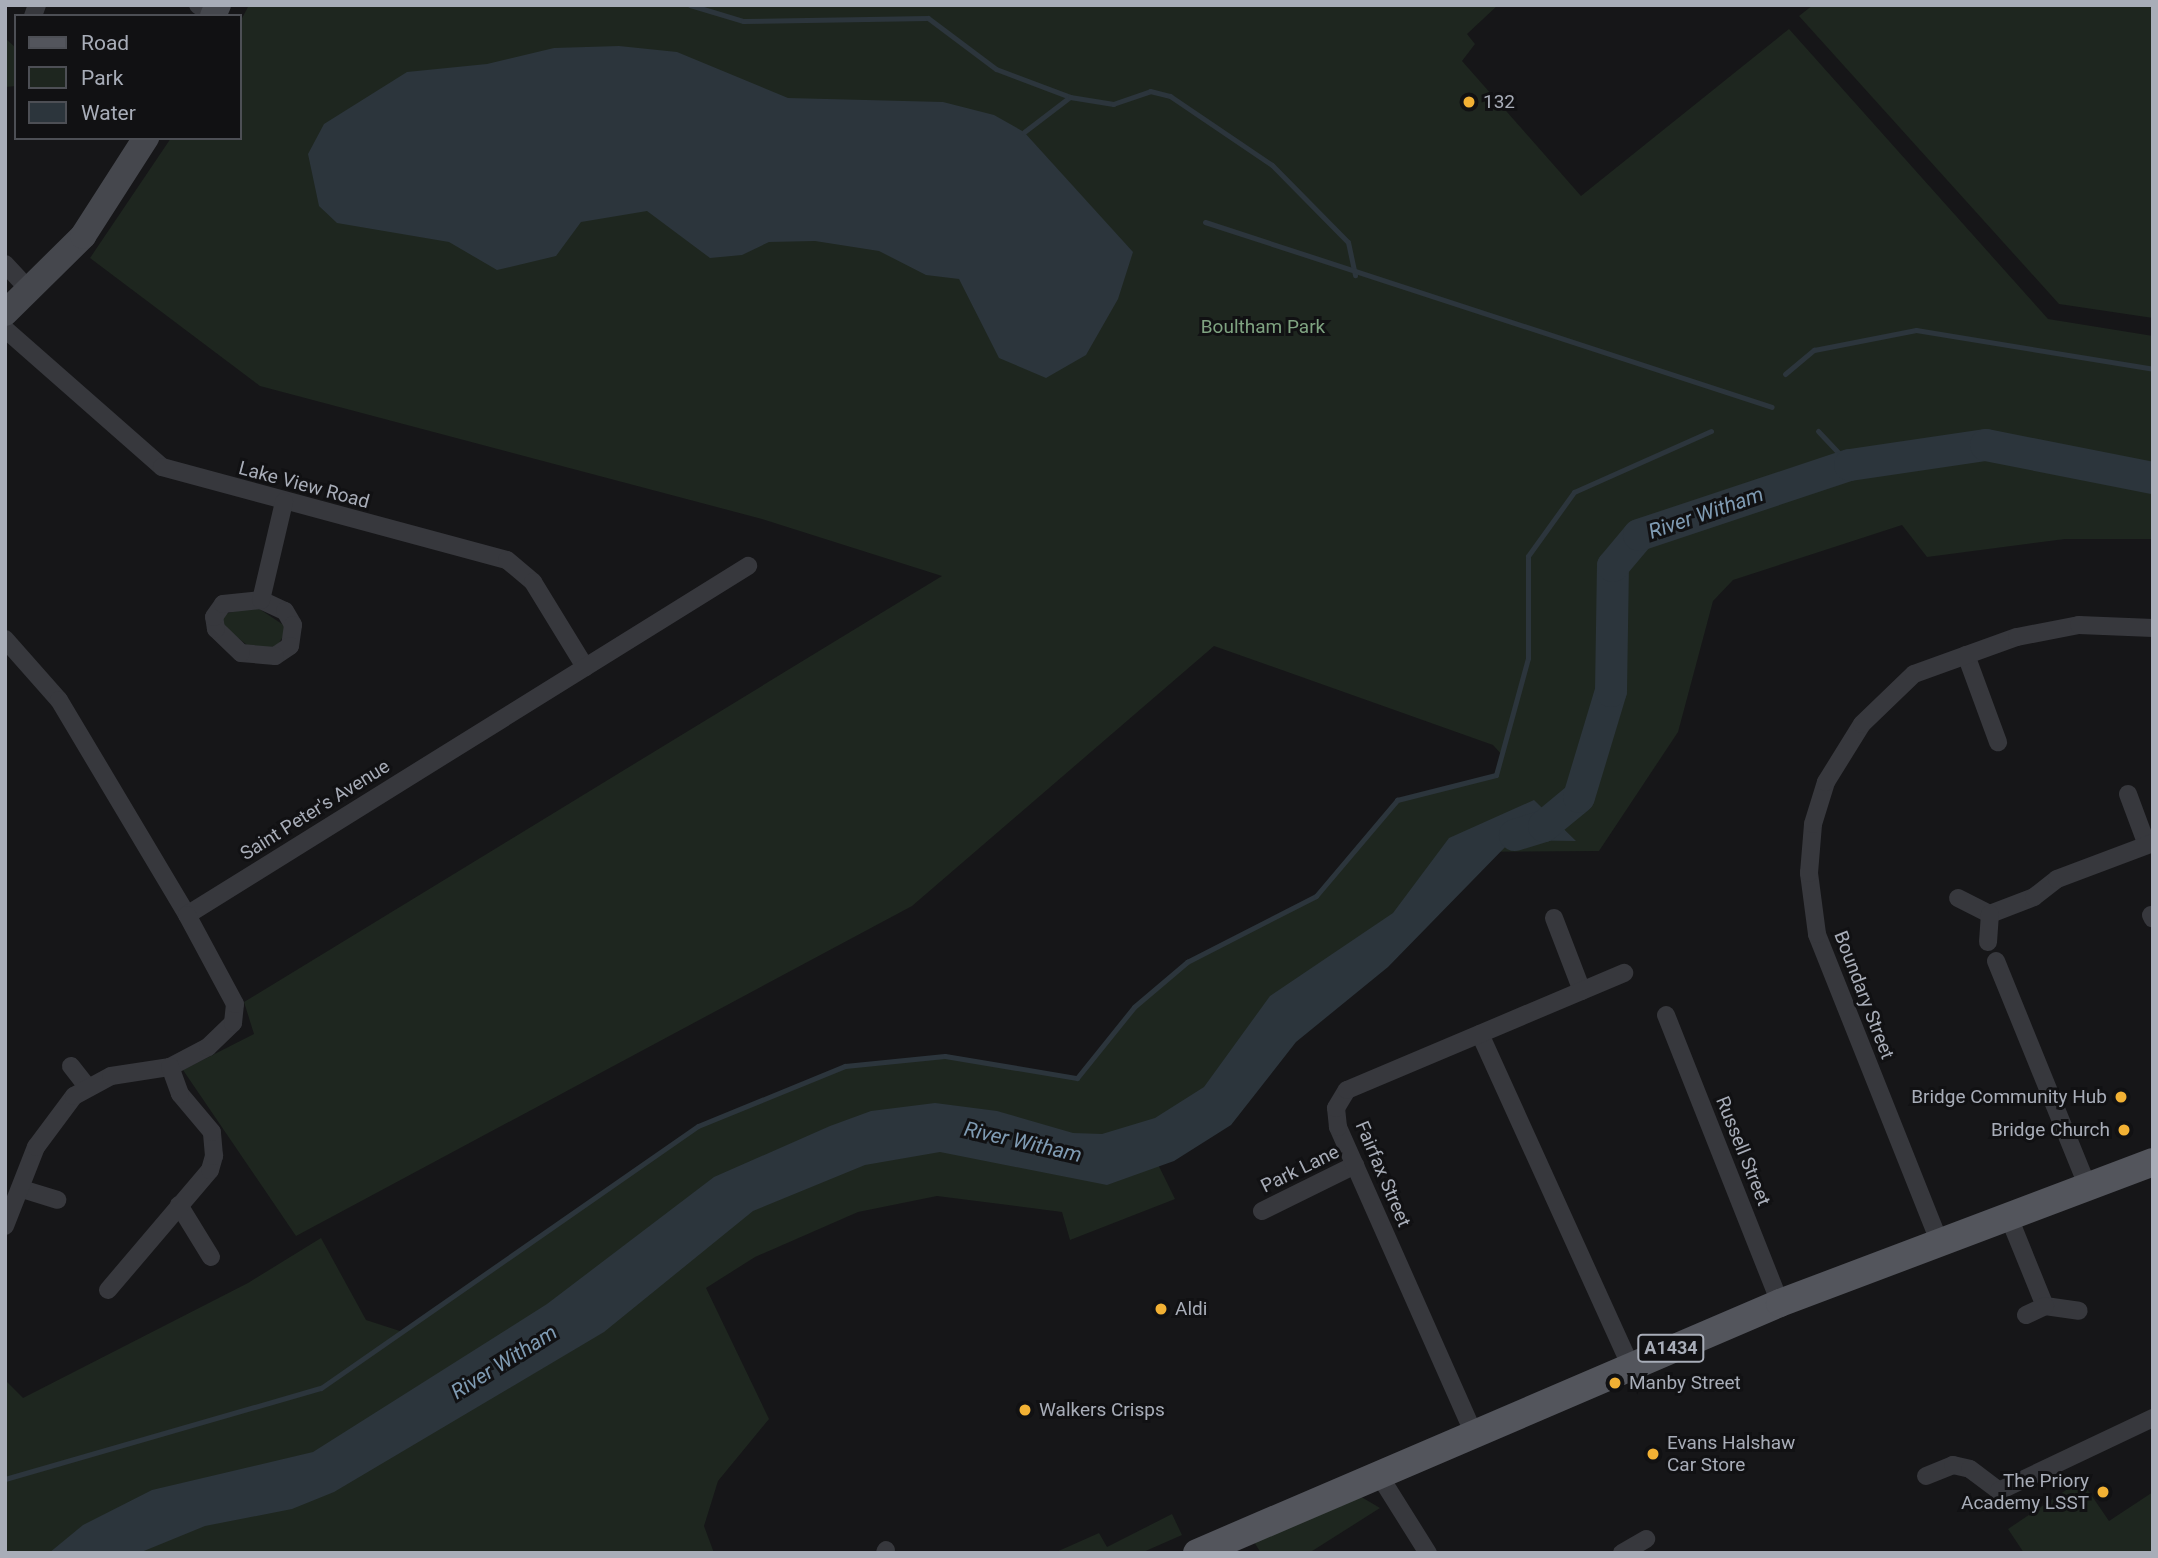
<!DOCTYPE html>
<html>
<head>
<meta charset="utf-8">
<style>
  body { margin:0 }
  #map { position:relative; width:2158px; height:1558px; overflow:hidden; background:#161618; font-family:Roboto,sans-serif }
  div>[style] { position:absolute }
  .green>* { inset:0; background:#1e261f }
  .water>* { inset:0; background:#2c353c }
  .stream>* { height:5px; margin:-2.5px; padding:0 2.5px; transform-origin:2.5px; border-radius:2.5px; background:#2c353c }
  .river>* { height:32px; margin:-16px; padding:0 16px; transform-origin:16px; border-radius:16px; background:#2c353c }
  .street>* { height:18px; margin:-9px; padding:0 9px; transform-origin:9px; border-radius:9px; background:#37383d }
  .secondary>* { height:26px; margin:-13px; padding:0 13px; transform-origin:13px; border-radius:13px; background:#45474d }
  .primary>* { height:28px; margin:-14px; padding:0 14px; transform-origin:14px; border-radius:14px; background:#53555c }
  .dots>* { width:19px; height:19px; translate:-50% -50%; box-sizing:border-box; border:4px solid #111113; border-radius:50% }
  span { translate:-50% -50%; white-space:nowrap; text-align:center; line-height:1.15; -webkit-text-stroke:6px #111113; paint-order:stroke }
  .shield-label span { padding:2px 5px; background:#111113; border:2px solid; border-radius:5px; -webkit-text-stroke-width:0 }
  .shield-label { font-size:18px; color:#a8adb8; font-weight:700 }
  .poi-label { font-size:19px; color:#a8adb8 }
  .left { translate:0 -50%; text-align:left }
  .right { translate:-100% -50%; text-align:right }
  .park-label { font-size:19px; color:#7fa381 }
  .street-label { font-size:19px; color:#a8adb8 }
  .water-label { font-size:21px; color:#7f9bb3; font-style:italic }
  .frame { position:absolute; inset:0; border:7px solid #a8adb8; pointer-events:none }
  .legend { position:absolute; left:14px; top:14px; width:228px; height:126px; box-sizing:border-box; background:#111113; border:2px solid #4d4f55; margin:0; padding:9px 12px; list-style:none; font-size:21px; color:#a8adb8 }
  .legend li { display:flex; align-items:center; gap:14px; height:35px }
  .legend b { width:35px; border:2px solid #4d4f55 }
</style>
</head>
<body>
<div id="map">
  <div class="green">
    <div style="clip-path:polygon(249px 5px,1498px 5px,1467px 34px,1475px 44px,1462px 61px,1581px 196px,1789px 29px,2048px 319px,2153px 336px,2153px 539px,2065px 539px,1927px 557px,1902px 525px,1733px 580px,1713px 601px,1678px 732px,1599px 851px,1458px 852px,1150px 1148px,1175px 1199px,1070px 1240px,1062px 1212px,937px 1196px,858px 1212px,755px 1257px,706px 1288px,769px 1419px,718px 1481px,704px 1526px,714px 1553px,5px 1553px,5px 1380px,23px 1398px,248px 1283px,321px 1238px,366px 1320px,403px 1332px,698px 1126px,845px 1066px,945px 1056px,1077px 1078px,1134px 1007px,1187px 962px,1316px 896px,1397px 800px,1496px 775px,1503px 756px,1493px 745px,1214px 646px,912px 906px,296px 1236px,183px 1070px,254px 1034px,244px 1002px,942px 576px,762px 519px,260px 386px,90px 258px,171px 138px,240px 138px,240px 22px)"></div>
    <div style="clip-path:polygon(1813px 5px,2153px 5px,2153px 318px,2059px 304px,1799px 16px)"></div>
    <div style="clip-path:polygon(5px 38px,16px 48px,16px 86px,5px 87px)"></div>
    <div style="clip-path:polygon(255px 606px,288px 628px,276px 648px,247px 645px,220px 624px,225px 614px)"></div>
    <div style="clip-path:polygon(2081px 1480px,2109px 1521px,2153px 1492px,2153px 1553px,2024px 1553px,2008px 1529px)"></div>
    <div style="clip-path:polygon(1358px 1495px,1380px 1508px,1309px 1553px,1261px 1553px,1254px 1542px)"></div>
    <div style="clip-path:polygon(1172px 1514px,1182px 1535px,1141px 1553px,1054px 1553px,1099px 1533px,1107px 1547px)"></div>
  </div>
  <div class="water">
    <div style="clip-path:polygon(619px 46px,677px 52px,788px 98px,943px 102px,994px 115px,1024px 132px,1133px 252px,1118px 299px,1086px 355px,1046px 378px,999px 358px,959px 279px,926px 275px,879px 251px,815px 241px,769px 242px,742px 255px,710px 258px,647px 211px,581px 222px,556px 256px,497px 270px,449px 242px,337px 223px,319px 206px,308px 154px,324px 124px,407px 72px,487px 64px,554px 48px)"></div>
    <div style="clip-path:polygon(1534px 800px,1576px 841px,1512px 840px,1388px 967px,1296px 1042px,1231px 1125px,1174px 1161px,1107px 1185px,940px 1152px,865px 1165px,753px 1211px,604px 1332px,334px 1492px,292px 1509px,205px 1526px,139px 1553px,49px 1553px,83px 1525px,152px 1490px,313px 1452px,547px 1304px,714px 1177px,830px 1126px,871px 1111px,935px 1103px,997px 1111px,1073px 1133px,1102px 1134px,1155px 1118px,1204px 1087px,1270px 996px,1393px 913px,1449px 838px)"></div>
  </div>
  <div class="stream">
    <div style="left:690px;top:5px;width:55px;rotate:16.8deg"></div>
    <div style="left:743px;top:21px;width:185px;rotate:-0.9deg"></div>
    <div style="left:928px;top:18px;width:85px;rotate:36.9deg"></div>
    <div style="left:996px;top:69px;width:79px;rotate:20.7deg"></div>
    <div style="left:1024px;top:132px;width:58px;rotate:-37.3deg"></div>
    <div style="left:1070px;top:97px;width:44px;rotate:9.2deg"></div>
    <div style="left:1113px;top:104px;width:39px;rotate:-19deg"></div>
    <div style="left:1150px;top:91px;width:21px;rotate:14deg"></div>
    <div style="left:1170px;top:96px;width:123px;rotate:34.1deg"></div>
    <div style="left:1272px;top:165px;width:108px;rotate:45.4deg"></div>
    <div style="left:1348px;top:242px;width:34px;rotate:78deg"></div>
    <div style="left:1205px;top:222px;width:596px;rotate:18.07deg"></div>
    <div style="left:1785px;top:374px;width:38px;rotate:-40deg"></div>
    <div style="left:1814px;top:350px;width:104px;rotate:-11.1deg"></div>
    <div style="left:1916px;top:330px;width:240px;rotate:9.3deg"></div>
    <div style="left:1818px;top:431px;width:47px;rotate:46.7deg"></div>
    <div style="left:5px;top:1479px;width:329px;rotate:-16.1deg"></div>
    <div style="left:321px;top:1388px;width:459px;rotate:-34.8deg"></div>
    <div style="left:698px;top:1126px;width:159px;rotate:-22.2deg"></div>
    <div style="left:845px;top:1066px;width:100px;rotate:-5.7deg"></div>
    <div style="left:945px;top:1056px;width:134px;rotate:9.5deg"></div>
    <div style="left:1077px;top:1078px;width:91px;rotate:-51.2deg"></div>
    <div style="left:1134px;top:1007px;width:70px;rotate:-40.3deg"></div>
    <div style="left:1187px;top:962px;width:145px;rotate:-27.1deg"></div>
    <div style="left:1316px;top:896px;width:126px;rotate:-49.8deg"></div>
    <div style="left:1397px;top:800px;width:102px;rotate:-14.2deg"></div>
    <div style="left:1496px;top:775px;width:121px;rotate:-74.7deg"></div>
    <div style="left:1528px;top:658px;width:102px;rotate:-90deg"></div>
    <div style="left:1528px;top:556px;width:79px;rotate:-54.3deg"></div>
    <div style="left:1574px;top:492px;width:150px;rotate:-24deg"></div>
  </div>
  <div class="river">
    <div style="left:1515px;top:835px;width:30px;rotate:-17deg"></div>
    <div style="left:1544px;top:826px;width:45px;rotate:-39.6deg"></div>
    <div style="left:1579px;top:797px;width:111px;rotate:-73.2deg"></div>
    <div style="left:1611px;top:691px;width:125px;rotate:-89.1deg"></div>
    <div style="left:1613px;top:566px;width:40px;rotate:-50deg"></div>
    <div style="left:1639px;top:535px;width:222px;rotate:-18.4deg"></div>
    <div style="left:1850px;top:465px;width:137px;rotate:-8.4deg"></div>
    <div style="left:1986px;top:445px;width:170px;rotate:11.2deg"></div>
  </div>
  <div class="street">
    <div style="left:198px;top:5px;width:19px;rotate:32deg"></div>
    <div style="left:33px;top:16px;width:12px;rotate:-70deg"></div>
    <div style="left:5px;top:264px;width:35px;rotate:47deg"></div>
    <div style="left:5px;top:329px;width:209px;rotate:41.3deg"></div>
    <div style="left:162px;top:467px;width:357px;rotate:15.1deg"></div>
    <div style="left:507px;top:560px;width:34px;rotate:40deg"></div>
    <div style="left:533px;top:582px;width:100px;rotate:58.5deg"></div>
    <div style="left:261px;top:600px;width:26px;rotate:25deg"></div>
    <div style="left:285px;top:611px;width:16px;rotate:60deg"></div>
    <div style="left:293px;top:625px;width:21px;rotate:98deg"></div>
    <div style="left:290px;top:646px;width:18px;rotate:146deg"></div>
    <div style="left:275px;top:656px;width:34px;rotate:-175deg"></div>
    <div style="left:241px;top:653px;width:35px;rotate:-136deg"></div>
    <div style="left:216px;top:629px;width:12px;rotate:-99deg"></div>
    <div style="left:214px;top:617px;width:16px;rotate:-55deg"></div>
    <div style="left:223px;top:604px;width:38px;rotate:-6deg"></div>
    <div style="left:261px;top:600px;width:101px;rotate:-76.8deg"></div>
    <div style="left:5px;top:639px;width:81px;rotate:48.5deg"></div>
    <div style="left:59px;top:700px;width:250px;rotate:59.2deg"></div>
    <div style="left:187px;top:915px;width:661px;rotate:-31.89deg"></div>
    <div style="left:1966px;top:655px;width:93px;rotate:69.8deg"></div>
    <div style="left:2128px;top:794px;width:54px;rotate:69.6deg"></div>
    <div style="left:1958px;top:898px;width:36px;rotate:27deg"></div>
    <div style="left:1990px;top:914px;width:47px;rotate:-21.1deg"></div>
    <div style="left:2034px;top:897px;width:29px;rotate:-38deg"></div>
    <div style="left:2057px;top:879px;width:103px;rotate:-20.6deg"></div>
    <div style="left:2151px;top:915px;width:4px;rotate:63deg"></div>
    <div style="left:1554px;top:918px;width:78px;rotate:69deg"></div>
    <div style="left:1988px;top:942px;width:28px;rotate:-86deg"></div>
    <div style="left:1996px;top:961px;width:242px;rotate:67.9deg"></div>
    <div style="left:1666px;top:1015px;width:310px;rotate:68.4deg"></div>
    <div style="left:1480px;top:1034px;width:363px;rotate:65.6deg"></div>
    <div style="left:71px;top:1066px;width:24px;rotate:52deg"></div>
    <div style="left:22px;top:1189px;width:37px;rotate:17deg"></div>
    <div style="left:179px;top:1205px;width:61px;rotate:58.4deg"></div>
    <div style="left:1262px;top:1211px;width:104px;rotate:-26.3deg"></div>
    <div style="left:2008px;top:1215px;width:98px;rotate:67.9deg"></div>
    <div style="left:2045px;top:1306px;width:34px;rotate:8deg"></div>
    <div style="left:5px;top:1226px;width:85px;rotate:-68.6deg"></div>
    <div style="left:36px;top:1147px;width:64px;rotate:-53.3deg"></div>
    <div style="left:74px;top:1096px;width:42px;rotate:-28.4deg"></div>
    <div style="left:111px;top:1076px;width:60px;rotate:-8.7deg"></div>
    <div style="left:170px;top:1067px;width:43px;rotate:-27.8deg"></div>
    <div style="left:208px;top:1047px;width:35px;rotate:-44deg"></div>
    <div style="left:233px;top:1023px;width:19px;rotate:-84deg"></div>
    <div style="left:235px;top:1004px;width:101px;rotate:-118.3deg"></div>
    <div style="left:1939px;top:1241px;width:330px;rotate:-111.7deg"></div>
    <div style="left:1817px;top:934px;width:62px;rotate:-97.5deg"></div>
    <div style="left:1809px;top:873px;width:49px;rotate:-85.3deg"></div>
    <div style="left:1813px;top:824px;width:44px;rotate:-72.8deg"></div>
    <div style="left:1826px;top:782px;width:68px;rotate:-58.2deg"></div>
    <div style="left:1862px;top:724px;width:72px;rotate:-43.9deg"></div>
    <div style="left:1914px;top:674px;width:109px;rotate:-19.8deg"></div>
    <div style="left:2017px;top:637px;width:63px;rotate:-11deg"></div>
    <div style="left:2079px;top:625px;width:74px;rotate:2.3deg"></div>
    <div style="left:108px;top:1290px;width:157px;rotate:-49.6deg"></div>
    <div style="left:210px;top:1170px;width:15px;rotate:-74deg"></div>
    <div style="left:214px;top:1156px;width:24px;rotate:-95deg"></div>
    <div style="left:212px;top:1132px;width:50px;rotate:-130.1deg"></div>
    <div style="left:180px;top:1094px;width:29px;rotate:-110deg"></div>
    <div style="left:2026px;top:1315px;width:21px;rotate:-25deg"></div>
    <div style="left:1474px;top:1434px;width:336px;rotate:-113.9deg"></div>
    <div style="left:1338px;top:1127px;width:19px;rotate:-96deg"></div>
    <div style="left:1336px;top:1108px;width:21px;rotate:-59deg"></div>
    <div style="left:1347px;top:1090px;width:301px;rotate:-22.9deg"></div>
    <div style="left:1379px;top:1475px;width:92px;rotate:57.9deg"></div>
    <div style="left:1926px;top:1476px;width:29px;rotate:-22deg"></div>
    <div style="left:1953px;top:1465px;width:17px;rotate:13deg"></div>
    <div style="left:1970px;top:1469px;width:36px;rotate:37deg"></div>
    <div style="left:1999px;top:1491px;width:170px;rotate:-25.4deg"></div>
    <div style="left:885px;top:1553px;width:3px;rotate:-72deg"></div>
    <div style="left:1622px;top:1553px;width:28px;rotate:-30deg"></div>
  </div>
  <div class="secondary">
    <div style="left:213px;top:16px;width:12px;rotate:-66deg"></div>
    <div style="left:5px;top:313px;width:110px;rotate:-44.6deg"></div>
    <div style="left:83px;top:236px;width:117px;rotate:-57.3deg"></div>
  </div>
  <div class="primary">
    <div style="left:1197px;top:1553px;width:634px;rotate:-23.21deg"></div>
    <div style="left:1780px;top:1303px;width:399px;rotate:-20.7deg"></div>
  </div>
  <div class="dots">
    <div style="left:1469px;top:102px;background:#f2b134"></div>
    <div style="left:2121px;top:1097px;background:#f2b134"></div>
    <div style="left:2124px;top:1130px;background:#f2b134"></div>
    <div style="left:1161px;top:1309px;background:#f2b134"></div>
    <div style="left:1615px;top:1383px;background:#f2b134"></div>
    <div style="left:1025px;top:1410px;background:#f2b134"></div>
    <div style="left:1653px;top:1454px;background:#f2b134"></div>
    <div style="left:2103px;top:1492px;background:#f2b134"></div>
  </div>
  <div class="shield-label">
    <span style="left:1671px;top:1348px">A1434</span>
  </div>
  <div class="poi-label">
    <span class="left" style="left:1483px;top:102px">132</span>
    <span class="right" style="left:2107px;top:1097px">Bridge Community Hub</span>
    <span class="right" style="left:2110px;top:1130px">Bridge Church</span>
    <span class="left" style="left:1175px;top:1309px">Aldi</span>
    <span class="left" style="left:1629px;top:1383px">Manby Street</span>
    <span class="left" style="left:1039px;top:1410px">Walkers Crisps</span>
    <span class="left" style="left:1667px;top:1454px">Evans Halshaw<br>Car Store</span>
    <span class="right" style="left:2089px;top:1492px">The Priory<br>Academy LSST</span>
  </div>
  <div class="park-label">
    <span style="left:1263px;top:327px">Boultham Park</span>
  </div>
  <div class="street-label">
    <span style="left:304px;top:485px;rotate:15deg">Lake View Road</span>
    <span style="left:315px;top:810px;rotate:-32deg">Saint Peter's Avenue</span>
    <span style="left:1864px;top:995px;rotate:69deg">Boundary Street</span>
    <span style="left:1743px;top:1151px;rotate:68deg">Russell Street</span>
    <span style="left:1300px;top:1169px;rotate:-26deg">Park Lane</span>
    <span style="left:1383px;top:1174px;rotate:67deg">Fairfax Street</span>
  </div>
  <div class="water-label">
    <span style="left:1706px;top:513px;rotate:-19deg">River Witham</span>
    <span style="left:1023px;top:1142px;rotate:13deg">River Witham</span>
    <span style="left:504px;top:1362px;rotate:-32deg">River Witham</span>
  </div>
  <div class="frame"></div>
  <ul class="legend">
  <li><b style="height:9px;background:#53555c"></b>Road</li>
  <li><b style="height:19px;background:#1e261f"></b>Park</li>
  <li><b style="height:19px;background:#2c353c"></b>Water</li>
  </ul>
</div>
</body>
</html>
